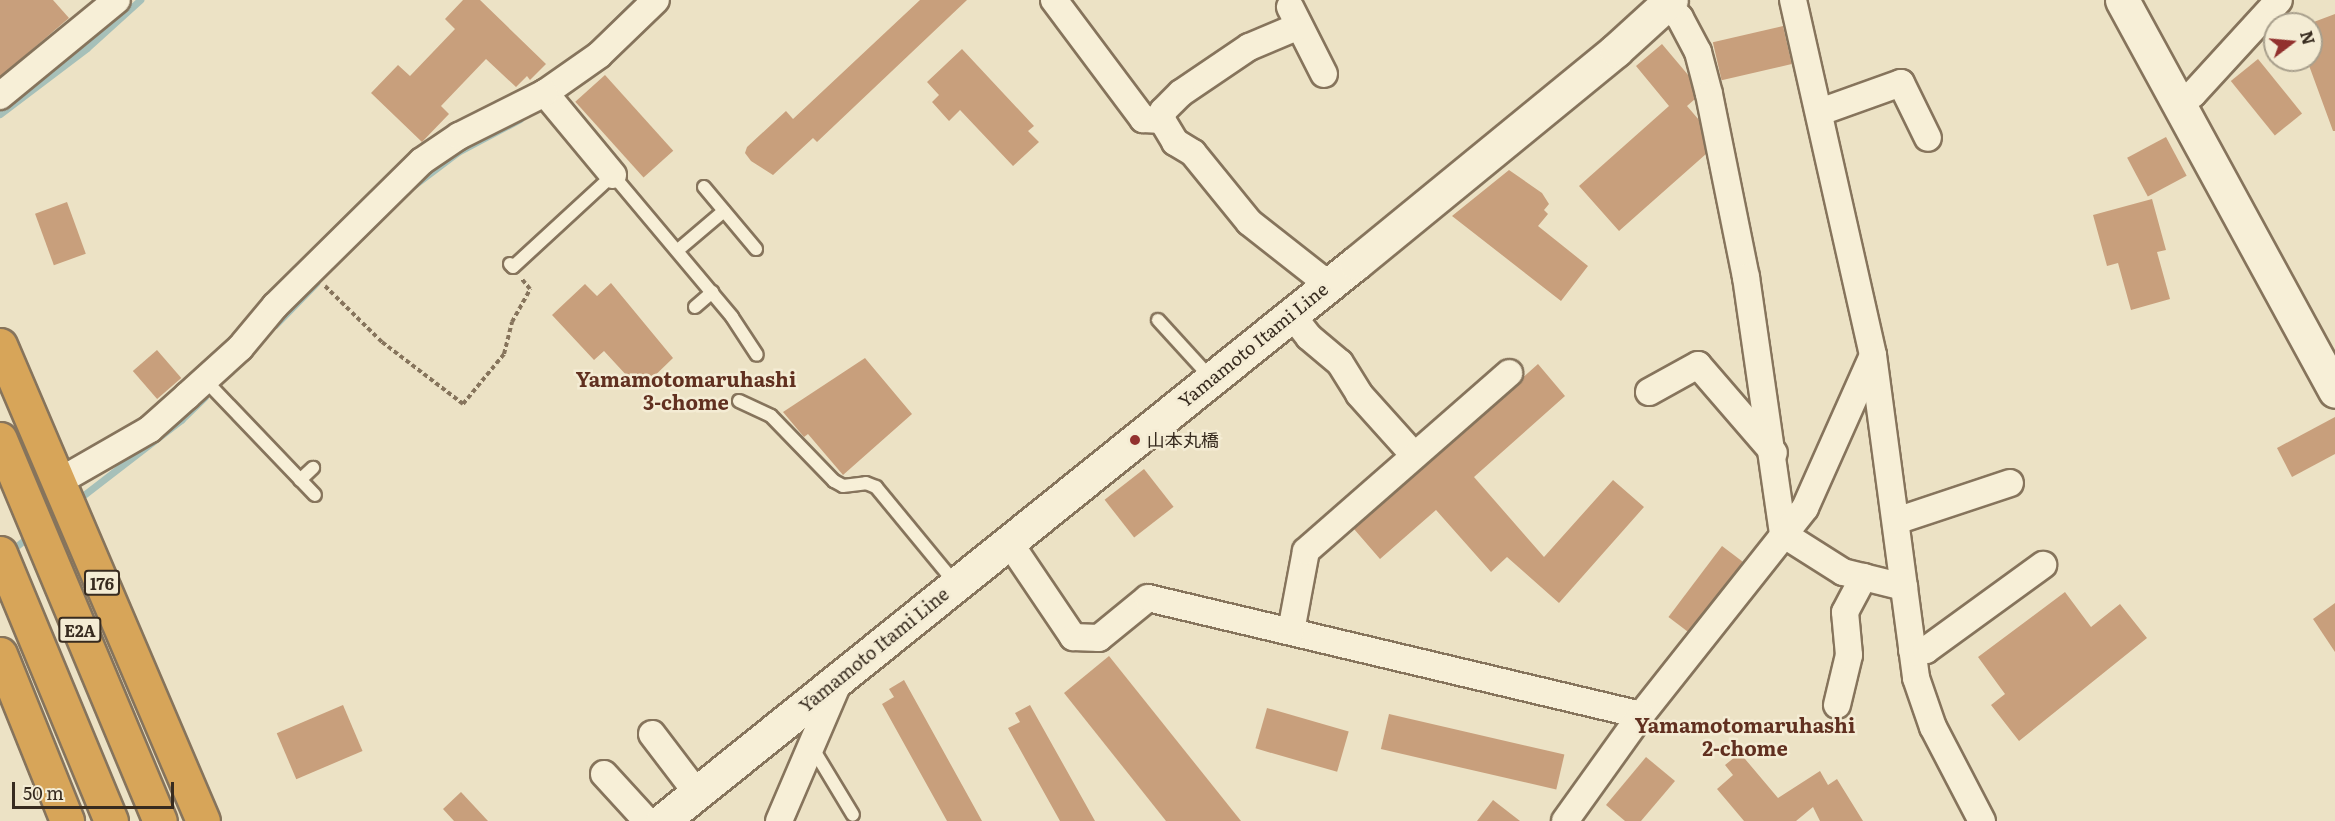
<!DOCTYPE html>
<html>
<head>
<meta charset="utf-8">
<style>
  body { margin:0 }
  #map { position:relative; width:2335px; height:821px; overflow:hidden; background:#ece2c5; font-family:Literata,"Noto Sans JP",serif }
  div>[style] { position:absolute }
  .stream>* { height:7px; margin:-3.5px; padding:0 3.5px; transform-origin:3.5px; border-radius:3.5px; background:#a6c0b9 }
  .building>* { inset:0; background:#c89f7c; transform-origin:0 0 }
  .path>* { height:4px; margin-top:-2px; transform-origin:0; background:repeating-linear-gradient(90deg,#86745c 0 4.5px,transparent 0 7.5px) }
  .roads { filter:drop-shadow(2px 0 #86745c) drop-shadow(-2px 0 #86745c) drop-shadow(0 2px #86745c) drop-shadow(0 -2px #86745c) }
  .lane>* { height:12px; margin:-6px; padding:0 6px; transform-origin:6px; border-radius:6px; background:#f7efd7 }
  .street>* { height:26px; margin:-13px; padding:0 13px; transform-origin:13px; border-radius:13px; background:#f7efd7 }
  .secondary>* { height:33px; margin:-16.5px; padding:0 16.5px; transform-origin:16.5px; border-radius:16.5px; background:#f7efd7 }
  .highway>* { height:33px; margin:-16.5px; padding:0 16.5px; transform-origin:16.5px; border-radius:16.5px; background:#d7a559 }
  .dots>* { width:16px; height:16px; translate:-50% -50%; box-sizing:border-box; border:3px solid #f4ecd4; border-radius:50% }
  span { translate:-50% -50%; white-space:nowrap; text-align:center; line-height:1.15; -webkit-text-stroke:5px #f4ecd4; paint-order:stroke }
  .shield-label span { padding:2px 4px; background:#f4ecd4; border:2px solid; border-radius:4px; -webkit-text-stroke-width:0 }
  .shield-label { font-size:16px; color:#372b1f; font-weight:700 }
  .street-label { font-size:18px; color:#372b1f }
  .poi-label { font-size:18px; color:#372b1f }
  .left { translate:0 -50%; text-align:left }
  .neighbourhood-label { font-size:20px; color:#613020; font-weight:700 }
  .north { position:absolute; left:2263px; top:12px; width:60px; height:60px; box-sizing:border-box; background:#f4ecd4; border:2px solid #a89f8c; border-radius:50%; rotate:74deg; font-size:16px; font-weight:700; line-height:24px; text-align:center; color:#372b1f }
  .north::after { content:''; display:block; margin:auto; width:21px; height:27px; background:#92312e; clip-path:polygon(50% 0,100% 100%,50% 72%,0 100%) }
  .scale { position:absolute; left:12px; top:782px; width:162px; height:27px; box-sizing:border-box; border:3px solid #372b1f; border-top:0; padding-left:8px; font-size:18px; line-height:21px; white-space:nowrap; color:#372b1f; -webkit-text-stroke:4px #f4ecd4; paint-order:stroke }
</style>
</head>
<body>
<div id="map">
  <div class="stream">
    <div style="left:607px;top:30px;width:42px;rotate:-45deg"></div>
    <div style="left:0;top:114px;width:109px;rotate:-37.2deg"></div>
    <div style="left:87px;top:48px;width:72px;rotate:-42.2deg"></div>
    <div style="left:413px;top:186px;width:56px;rotate:-37.1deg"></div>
    <div style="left:458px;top:152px;width:70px;rotate:-28deg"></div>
    <div style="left:275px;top:325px;width:59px;rotate:-45.7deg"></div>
    <div style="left:76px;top:501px;width:133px;rotate:-37.6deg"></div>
    <div style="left:181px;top:420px;width:33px;rotate:-44deg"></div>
    <div style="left:9px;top:552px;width:28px;rotate:-38deg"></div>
  </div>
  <div class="building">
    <div style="clip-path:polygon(0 0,53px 0,69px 18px,0 77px)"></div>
    <div style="clip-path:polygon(463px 0,480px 0,546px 64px,530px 80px,527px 76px,516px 87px,486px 59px,441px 106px,449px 114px,422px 142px,371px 93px,398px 65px,410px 76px,455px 29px,445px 19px)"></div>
    <div style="clip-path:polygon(920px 0,967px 0,817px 142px,813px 138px,773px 175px,751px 161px,745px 153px,747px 147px,786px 111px,793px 119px)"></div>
    <div style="clip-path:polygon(2335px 14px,2335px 131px,2333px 131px,2307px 60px,2311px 60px,2311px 23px)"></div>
    <div style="left:1783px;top:26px;width:39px;height:72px;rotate:77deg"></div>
    <div style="clip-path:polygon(1662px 44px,1689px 76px,1695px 99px,1687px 106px,1699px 120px,1706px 154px,1619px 231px,1579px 186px,1669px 106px,1636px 66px)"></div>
    <div style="clip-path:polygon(962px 49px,1034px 126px,1028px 131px,1039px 142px,1013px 166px,960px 110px,949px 121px,932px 102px,939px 95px,927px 82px)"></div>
    <div style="left:2258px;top:59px;width:70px;height:35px;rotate:51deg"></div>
    <div style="left:605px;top:75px;width:102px;height:40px;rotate:48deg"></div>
    <div style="left:2166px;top:137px;width:44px;height:44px;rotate:62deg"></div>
    <div style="clip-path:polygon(1509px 170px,1542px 193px,1549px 204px,1544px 210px,1548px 214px,1538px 226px,1588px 266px,1561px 301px,1452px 216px)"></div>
    <div style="clip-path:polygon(2152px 199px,2166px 250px,2157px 252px,2170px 299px,2131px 310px,2118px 263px,2107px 266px,2093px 215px)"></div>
    <div style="left:67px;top:202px;width:55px;height:34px;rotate:70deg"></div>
    <div style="clip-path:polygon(611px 283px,673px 358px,640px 390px,604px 351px,594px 360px,552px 315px,585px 284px,597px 296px)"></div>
    <div style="left:157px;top:350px;width:37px;height:32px;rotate:49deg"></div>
    <div style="clip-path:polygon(865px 358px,912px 414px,843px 475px,808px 434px,804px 437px,783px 412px)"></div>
    <div style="clip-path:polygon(1538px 364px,1565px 396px,1474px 477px,1544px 557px,1613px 480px,1644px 507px,1559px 603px,1507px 557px,1491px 572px,1436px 510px,1380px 559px,1354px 529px)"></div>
    <div style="clip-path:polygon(2335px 417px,2335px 454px,2292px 477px,2277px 448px)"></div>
    <div style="left:1144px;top:469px;width:48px;height:50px;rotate:52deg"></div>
    <div style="left:1722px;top:546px;width:26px;height:89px;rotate:37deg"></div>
    <div style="clip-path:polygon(2065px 592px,2091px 627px,2120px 604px,2147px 638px,2019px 741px,1991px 705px,2005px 694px,1978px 657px)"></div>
    <div style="clip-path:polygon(2335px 603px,2335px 652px,2313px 619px)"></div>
    <div style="clip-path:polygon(1109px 656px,1241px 821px,1166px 821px,1064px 693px)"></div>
    <div style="clip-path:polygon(904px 680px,982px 821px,947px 821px,882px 704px,894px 697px,889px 689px)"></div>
    <div style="left:343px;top:705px;width:50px;height:72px;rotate:67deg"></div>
    <div style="clip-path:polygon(1030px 705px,1095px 821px,1060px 821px,1008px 728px,1020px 722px,1015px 713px)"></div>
    <div style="left:1267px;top:708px;width:85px;height:42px;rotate:16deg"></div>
    <div style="left:1389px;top:714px;width:180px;height:36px;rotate:13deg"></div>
    <div style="clip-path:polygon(1740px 753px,1778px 798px,1820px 771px,1828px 785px,1837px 779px,1863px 821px,1820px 821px,1813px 807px,1796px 821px,1744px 821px,1717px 789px,1733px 775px,1725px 765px)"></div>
    <div style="clip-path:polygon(1646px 757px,1675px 781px,1641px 821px,1625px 821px,1606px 805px)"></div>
    <div style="clip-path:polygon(461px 792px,488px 821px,454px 821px,443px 809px)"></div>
    <div style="clip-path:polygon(1493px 800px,1520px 821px,1477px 821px)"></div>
  </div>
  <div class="path">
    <div style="left:325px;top:286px;width:80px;rotate:44.5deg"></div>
    <div style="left:382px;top:342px;width:102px;rotate:37.4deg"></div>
    <div style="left:463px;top:404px;width:65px;rotate:-50.6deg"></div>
    <div style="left:504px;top:354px;width:33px;rotate:-76deg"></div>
    <div style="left:512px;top:322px;width:38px;rotate:-61deg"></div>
    <div style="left:530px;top:289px;width:13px;rotate:-129deg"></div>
  </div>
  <div class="roads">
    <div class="lane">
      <div style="left:704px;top:187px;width:81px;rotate:50deg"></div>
      <div style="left:678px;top:250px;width:60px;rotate:-40.3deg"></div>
      <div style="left:510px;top:264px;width:4px;rotate:45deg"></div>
      <div style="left:513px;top:267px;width:136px;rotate:-42.6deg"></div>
      <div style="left:613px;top:175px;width:185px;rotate:50deg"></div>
      <div style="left:732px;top:317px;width:45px;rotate:56.7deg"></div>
      <div style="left:695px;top:307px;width:23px;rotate:-41deg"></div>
      <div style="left:1158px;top:320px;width:79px;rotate:47.6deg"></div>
      <div style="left:205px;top:380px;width:159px;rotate:46.3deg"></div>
      <div style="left:739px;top:401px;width:35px;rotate:25deg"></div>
      <div style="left:771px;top:416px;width:91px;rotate:45.9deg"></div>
      <div style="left:834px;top:481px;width:10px;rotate:29deg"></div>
      <div style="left:843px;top:486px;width:23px;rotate:-7deg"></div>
      <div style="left:866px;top:483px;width:11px;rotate:22deg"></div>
      <div style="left:876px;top:487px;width:126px;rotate:50.5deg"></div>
      <div style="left:300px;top:480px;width:18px;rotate:-43deg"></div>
      <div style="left:812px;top:747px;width:79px;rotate:58.9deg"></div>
    </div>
    <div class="street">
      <div style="left:1054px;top:0;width:149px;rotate:53.2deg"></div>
      <div style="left:1143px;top:119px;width:19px;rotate:3deg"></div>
      <div style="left:1793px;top:0;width:364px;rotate:77.3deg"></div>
      <div style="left:1873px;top:355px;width:326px;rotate:82.4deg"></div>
      <div style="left:1916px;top:678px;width:52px;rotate:70.9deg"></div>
      <div style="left:1933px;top:727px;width:106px;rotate:62.5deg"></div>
      <div style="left:1667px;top:4px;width:19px;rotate:47deg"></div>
      <div style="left:1680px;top:18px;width:38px;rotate:62deg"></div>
      <div style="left:1698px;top:52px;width:43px;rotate:75.3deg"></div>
      <div style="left:1709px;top:94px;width:187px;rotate:78.6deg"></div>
      <div style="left:1746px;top:277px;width:260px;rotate:81.8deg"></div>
      <div style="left:1783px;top:534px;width:71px;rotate:32.3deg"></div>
      <div style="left:1843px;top:572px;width:63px;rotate:13.8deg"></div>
      <div style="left:1290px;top:7px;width:75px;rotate:63.1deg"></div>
      <div style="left:1299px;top:26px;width:54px;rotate:157.2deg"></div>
      <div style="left:1249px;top:47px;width:82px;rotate:145.9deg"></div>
      <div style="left:1181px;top:93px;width:25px;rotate:135deg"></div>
      <div style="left:1163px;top:111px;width:9px;rotate:96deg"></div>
      <div style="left:1162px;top:120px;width:26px;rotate:59deg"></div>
      <div style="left:1175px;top:142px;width:21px;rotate:31deg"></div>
      <div style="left:1193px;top:153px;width:89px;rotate:50.9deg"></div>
      <div style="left:1249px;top:222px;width:102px;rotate:38.2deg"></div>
      <div style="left:0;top:96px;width:151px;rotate:-39.4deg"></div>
      <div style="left:2177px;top:103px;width:18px;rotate:-29deg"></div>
      <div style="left:2193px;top:94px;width:127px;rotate:-47.5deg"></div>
      <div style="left:1820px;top:112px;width:86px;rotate:-19.7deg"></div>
      <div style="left:1901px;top:83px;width:61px;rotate:63.9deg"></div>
      <div style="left:613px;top:175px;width:107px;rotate:-129.7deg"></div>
      <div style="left:545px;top:93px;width:66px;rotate:-35.1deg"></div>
      <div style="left:599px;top:55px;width:79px;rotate:-44deg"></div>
      <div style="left:1291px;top:314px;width:29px;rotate:52deg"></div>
      <div style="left:1309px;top:337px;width:40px;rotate:40deg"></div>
      <div style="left:1340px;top:363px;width:36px;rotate:58deg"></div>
      <div style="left:1359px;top:394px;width:81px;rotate:48deg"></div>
      <div style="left:1649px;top:392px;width:56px;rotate:-28.9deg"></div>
      <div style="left:1698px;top:365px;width:116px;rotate:49.2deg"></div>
      <div style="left:58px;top:482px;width:106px;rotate:-29.9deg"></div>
      <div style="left:150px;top:429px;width:50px;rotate:-41.7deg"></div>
      <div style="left:187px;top:396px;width:72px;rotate:-42.2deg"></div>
      <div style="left:240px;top:348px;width:55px;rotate:-50.2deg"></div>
      <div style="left:275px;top:306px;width:206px;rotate:-44.6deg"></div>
      <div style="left:422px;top:161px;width:45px;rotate:-34deg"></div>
      <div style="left:459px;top:136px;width:96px;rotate:-26.6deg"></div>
      <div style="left:1896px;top:521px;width:120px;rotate:-18.4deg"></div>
      <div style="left:1009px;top:542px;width:115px;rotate:56deg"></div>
      <div style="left:1073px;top:637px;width:26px;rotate:2deg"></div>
      <div style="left:1099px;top:638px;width:63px;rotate:-39.2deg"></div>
      <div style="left:1148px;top:598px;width:507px;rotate:13.35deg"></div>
      <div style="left:1641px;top:715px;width:264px;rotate:-51.6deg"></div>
      <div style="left:1805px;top:508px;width:167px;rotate:-66deg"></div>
      <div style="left:1291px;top:631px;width:81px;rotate:-79.4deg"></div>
      <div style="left:1306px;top:551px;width:270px;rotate:-41.2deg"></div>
      <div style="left:1912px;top:650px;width:14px"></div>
      <div style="left:1926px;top:650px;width:145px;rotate:-36deg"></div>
      <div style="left:1837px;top:705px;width:51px;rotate:-76.5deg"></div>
      <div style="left:1849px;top:655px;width:43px;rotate:-95.3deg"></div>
      <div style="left:1845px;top:612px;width:40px;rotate:-62deg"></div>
      <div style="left:652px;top:734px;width:74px;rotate:52.7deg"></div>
      <div style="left:604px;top:774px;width:64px;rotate:47.5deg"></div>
      <div style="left:779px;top:821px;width:152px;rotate:-66.8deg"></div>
      <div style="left:1565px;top:821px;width:130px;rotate:-54.4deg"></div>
    </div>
    <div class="secondary">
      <div style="left:2122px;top:0;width:445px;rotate:61.4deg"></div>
      <div style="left:662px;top:821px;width:891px;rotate:-38.8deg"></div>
      <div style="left:1356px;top:263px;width:336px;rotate:-39.3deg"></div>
      <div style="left:1616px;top:50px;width:74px;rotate:-42.3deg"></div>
    </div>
    <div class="highway">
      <div style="left:0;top:345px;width:517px;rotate:66.9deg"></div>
      <div style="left:0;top:439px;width:414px;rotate:67.3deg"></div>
      <div style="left:0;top:553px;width:290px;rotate:67.5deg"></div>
      <div style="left:0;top:654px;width:180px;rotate:68.1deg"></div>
    </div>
  </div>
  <div class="dots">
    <div style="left:1135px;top:440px;background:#92312e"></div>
  </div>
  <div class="shield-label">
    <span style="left:102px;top:583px">176</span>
    <span style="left:80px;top:630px">E2A</span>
  </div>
  <div class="street-label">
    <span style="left:1253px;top:345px;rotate:-39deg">Yamamoto Itami Line</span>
    <span style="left:874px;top:650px;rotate:-39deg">Yamamoto Itami Line</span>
  </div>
  <div class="poi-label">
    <span class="left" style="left:1147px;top:440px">山本丸橋</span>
  </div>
  <div class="neighbourhood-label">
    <span style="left:686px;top:390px">Yamamotomaruhashi<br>3-chome</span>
    <span style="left:1745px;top:736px">Yamamotomaruhashi<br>2-chome</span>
  </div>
  <div class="north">N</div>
  <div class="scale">50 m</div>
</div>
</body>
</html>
